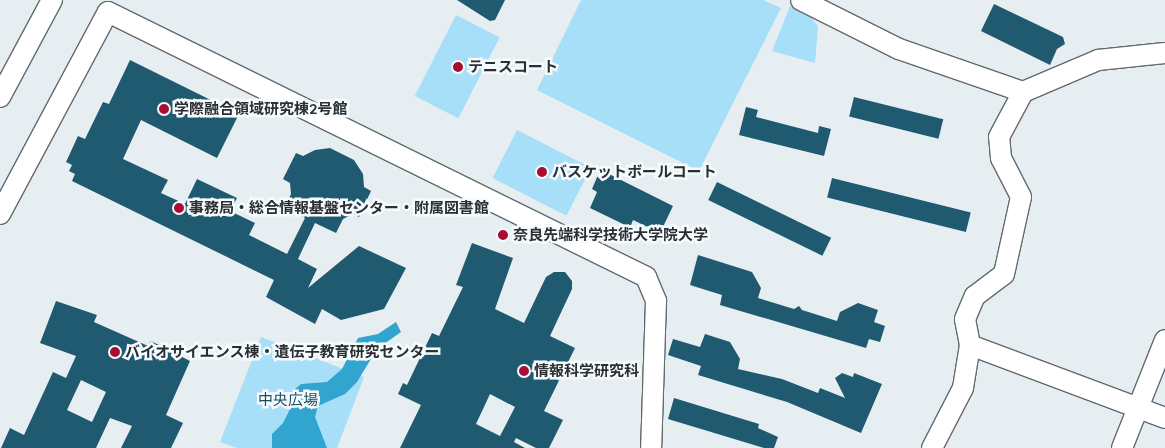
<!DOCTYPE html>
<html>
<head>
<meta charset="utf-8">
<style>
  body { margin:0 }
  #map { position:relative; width:1165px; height:448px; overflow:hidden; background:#e6eef2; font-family:Quicksand,"Noto Sans JP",sans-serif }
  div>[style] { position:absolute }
  .green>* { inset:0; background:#a7def8; transform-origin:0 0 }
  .water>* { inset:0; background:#31a4cf }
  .building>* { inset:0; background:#1f5a71; transform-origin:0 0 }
  .roads { filter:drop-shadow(1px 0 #636a6d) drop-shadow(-1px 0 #636a6d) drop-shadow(0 1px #636a6d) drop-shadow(0 -1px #636a6d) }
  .minor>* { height:20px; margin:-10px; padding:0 10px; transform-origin:10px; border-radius:10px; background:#fff }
  .dots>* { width:14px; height:14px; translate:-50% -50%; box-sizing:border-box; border:2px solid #f5fbfe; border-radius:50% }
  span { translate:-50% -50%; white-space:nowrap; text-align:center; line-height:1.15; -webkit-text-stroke:5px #f5fbfe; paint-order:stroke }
  .poi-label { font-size:15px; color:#2c2f31; font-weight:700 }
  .left { translate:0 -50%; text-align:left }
  .park-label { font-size:15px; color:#1e4c5f }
</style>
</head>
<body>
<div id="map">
  <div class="green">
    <div style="clip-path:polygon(581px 0,763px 0,781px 8px,699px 171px,537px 90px)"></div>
    <div style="clip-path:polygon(790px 6px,807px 13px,818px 26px,815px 63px,772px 51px)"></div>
    <div style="left:456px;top:15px;width:49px;height:91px;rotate:27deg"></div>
    <div style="left:517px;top:130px;width:83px;height:54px;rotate:27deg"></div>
    <div style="clip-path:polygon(261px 337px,364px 377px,337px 448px,237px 448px,220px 442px)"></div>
  </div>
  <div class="water">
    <div style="clip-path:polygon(396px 322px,401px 332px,377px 349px,357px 382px,345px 394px,318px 406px,315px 417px,327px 448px,272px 448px,272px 434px,283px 423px,291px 407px,293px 391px,301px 384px,327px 382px,342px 369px,358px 338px,378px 334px)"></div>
  </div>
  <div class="building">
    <div style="clip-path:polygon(457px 0,505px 0,495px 20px,490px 21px)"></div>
    <div style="clip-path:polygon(994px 4px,1063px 37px,1065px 44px,1057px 49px,1050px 65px,981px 31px)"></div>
    <div style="clip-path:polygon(130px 60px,239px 114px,217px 158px,141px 120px,123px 159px,168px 180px,161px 193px,185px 204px,197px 179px,237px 198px,230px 211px,255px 223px,249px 235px,287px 254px,305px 218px,285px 208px,291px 194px,290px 183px,283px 179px,296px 153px,303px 156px,315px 150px,330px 148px,354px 160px,363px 174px,364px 187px,371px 191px,359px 217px,353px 214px,343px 219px,336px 233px,315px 223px,298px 259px,317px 269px,308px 288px,359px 246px,406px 268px,384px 309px,341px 320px,322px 309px,315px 324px,266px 297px,274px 280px,72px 181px,75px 174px,69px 171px,72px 165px,66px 162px,78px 136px,85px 139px,103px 102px,109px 104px)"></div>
    <div style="left:854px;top:97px;width:92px;height:20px;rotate:14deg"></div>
    <div style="clip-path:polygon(746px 107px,758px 110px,756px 117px,818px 133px,819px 126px,831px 129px,824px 156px,739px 135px)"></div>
    <div style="clip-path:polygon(607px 173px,673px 206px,660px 233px,633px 220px,631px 225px,625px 225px,590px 208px,597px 192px,592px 189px,598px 175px,605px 178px)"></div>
    <div style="left:832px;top:178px;width:143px;height:20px;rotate:14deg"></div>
    <div style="left:717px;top:182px;width:127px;height:20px;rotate:26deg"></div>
    <div style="clip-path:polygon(evenodd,472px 243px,513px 258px,495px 309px,524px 323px,546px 277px,554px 272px,565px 272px,572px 281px,572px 289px,550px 336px,575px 348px,544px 411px,563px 420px,549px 448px,536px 448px,516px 438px,514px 442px,525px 448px,400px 448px,421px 405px,398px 394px,403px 383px,407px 385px,432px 333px,439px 336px,463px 287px,456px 285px,472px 243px,490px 394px,515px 407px,500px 436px,476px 424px,490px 394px)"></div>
    <div style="clip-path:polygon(698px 255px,752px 272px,761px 288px,758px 298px,794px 309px,799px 306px,802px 310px,837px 321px,840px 312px,858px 303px,878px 310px,874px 322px,885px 326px,880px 342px,869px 339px,866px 348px,720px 305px,722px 295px,690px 285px)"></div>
    <div style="clip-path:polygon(evenodd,56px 301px,97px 315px,94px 322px,148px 346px,151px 341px,190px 361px,166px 415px,183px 423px,171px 448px,121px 448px,132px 426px,110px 418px,96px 448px,1px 448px,10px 428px,24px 435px,53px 372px,66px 378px,76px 356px,40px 343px,56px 301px,81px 380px,106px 392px,92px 422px,67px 410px,81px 380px)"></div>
    <div style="clip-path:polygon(705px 334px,730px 342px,740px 359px,738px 369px,782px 379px,818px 393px,820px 388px,845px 398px,835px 378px,842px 373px,853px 377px,854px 373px,882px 384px,861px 433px,787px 402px,698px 375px,701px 366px,668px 355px,673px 339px,700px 347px)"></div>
    <div style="clip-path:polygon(674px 398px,759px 424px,758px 428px,778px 437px,774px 448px,764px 448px,668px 419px)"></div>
  </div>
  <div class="roads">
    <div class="minor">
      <div style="left:801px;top:0;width:110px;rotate:26.6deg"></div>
      <div style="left:899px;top:49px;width:131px;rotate:19.1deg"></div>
      <div style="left:0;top:97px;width:110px;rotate:-61.8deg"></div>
      <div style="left:0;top:214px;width:229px;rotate:-61.9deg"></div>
      <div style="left:108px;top:12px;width:600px;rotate:26.22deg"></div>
      <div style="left:646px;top:277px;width:26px;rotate:67deg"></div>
      <div style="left:656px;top:301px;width:147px;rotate:91.9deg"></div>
      <div style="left:970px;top:345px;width:208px;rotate:20.5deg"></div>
      <div style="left:932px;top:448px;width:68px;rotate:-62.7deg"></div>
      <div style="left:963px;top:388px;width:44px;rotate:-80.8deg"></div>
      <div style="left:970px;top:345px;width:26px;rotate:-101deg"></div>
      <div style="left:965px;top:319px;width:25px;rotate:-67deg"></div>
      <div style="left:975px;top:296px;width:36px;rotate:-37deg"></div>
      <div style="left:1004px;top:274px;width:79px;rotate:-77.6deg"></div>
      <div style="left:1021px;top:197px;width:44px;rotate:-117.1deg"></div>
      <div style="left:1001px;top:158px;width:21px;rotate:-95deg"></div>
      <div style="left:999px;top:137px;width:51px;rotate:-61.9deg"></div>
      <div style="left:1023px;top:92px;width:82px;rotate:-23.1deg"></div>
      <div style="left:1098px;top:60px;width:67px;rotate:-6deg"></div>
      <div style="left:1122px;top:448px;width:116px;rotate:-68.3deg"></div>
    </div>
  </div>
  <div class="dots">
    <div style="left:458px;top:67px;background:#a70e31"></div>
    <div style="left:164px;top:109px;background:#a70e31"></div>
    <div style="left:542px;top:172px;background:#a70e31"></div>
    <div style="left:179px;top:208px;background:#a70e31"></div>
    <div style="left:503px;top:235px;background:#a70e31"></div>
    <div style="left:115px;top:352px;background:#a70e31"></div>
    <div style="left:524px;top:371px;background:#a70e31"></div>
  </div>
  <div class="poi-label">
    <span class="left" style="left:468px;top:67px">テニスコート</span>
    <span class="left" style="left:174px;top:109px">学際融合領域研究棟2号館</span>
    <span class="left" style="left:552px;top:172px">バスケットボールコート</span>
    <span class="left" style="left:189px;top:208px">事務局・総合情報基盤センター・附属図書館</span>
    <span class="left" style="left:513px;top:235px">奈良先端科学技術大学院大学</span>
    <span class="left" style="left:125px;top:352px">バイオサイエンス棟・遺伝子教育研究センター</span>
    <span class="left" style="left:534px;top:371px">情報科学研究科</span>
  </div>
  <div class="park-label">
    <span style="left:288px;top:400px">中央広場</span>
  </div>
</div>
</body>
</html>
